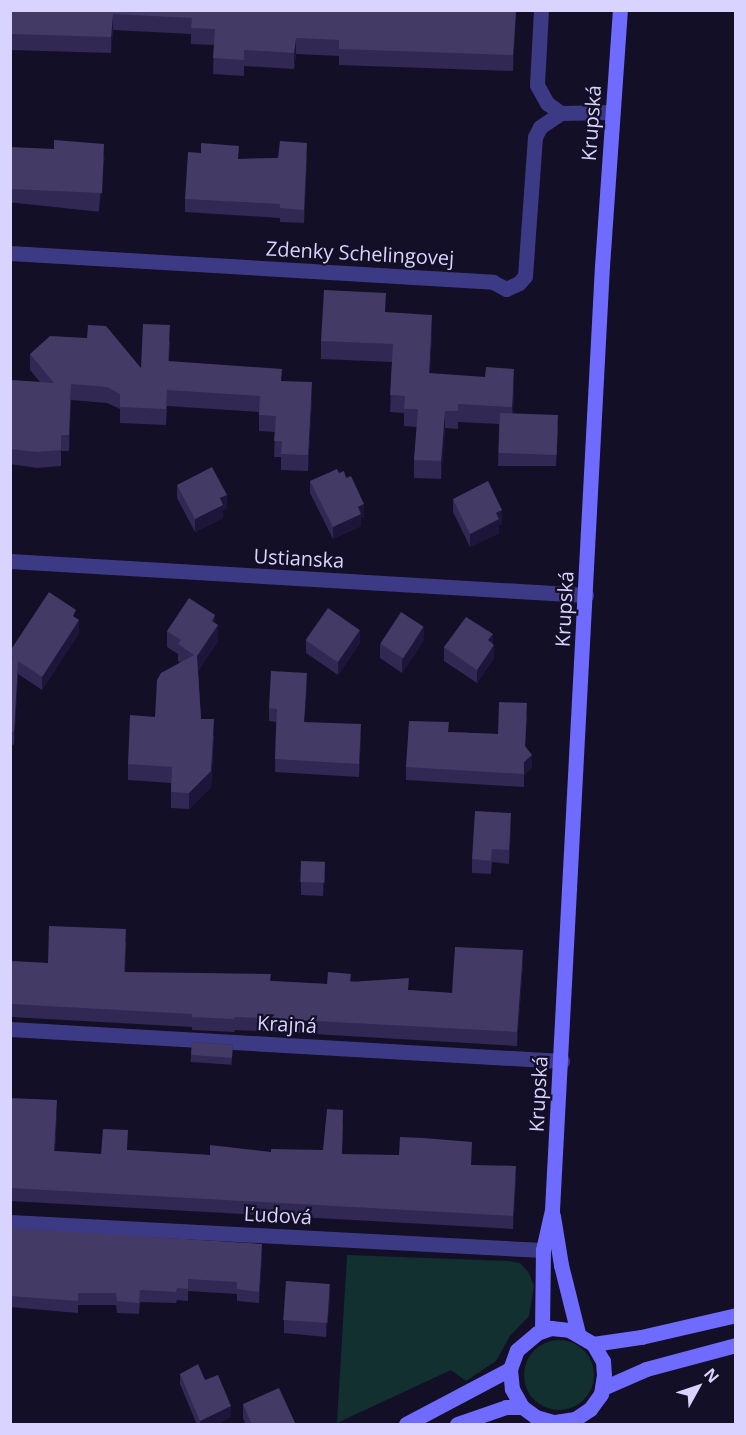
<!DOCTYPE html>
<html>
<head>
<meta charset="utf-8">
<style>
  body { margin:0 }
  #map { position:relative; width:746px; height:1435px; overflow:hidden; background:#130f26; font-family:"Open Sans",sans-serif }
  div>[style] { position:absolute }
  .green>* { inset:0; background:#12302f }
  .round { border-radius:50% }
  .street>* { height:15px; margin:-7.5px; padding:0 7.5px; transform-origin:7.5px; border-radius:7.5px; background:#3d3a85 }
  .secondary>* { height:15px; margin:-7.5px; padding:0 7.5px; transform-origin:7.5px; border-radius:7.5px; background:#6f6bff }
  .wall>* { inset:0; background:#312854; transform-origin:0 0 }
  .shaded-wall>* { inset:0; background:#1d163a }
  .building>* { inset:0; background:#433a66; transform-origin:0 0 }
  span { translate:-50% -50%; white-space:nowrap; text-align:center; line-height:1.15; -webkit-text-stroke:4.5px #130f26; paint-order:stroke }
  .street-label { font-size:20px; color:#d9d4ff }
  .frame { position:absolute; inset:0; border:12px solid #d9d4ff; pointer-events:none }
  .north { position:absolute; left:668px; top:1357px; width:60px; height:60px; -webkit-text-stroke:4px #130f26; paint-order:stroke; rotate:50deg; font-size:16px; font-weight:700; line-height:24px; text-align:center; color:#d9d4ff }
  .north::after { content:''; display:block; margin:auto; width:21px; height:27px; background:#d9d4ff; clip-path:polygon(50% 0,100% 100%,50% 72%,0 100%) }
</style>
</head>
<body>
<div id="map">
  <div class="green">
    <div style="clip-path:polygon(347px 1255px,508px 1261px,520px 1263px,529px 1273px,534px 1286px,529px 1316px,510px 1336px,496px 1361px,466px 1381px,451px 1370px,337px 1423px)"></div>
    <div class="round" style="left:524px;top:1340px;width:70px;height:70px"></div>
  </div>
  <div class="street">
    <div style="left:541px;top:10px;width:75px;rotate:93.1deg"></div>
    <div style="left:537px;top:85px;width:21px;rotate:61deg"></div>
    <div style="left:547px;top:103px;width:17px;rotate:36deg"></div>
    <div style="left:10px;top:253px;width:484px;rotate:3.4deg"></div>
    <div style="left:493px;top:282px;width:15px;rotate:28deg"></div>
    <div style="left:506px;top:289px;width:14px;rotate:-25deg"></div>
    <div style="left:519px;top:283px;width:9px;rotate:-49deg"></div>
    <div style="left:525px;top:276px;width:139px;rotate:-85.9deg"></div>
    <div style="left:535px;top:137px;width:11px;rotate:-63deg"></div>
    <div style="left:540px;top:127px;width:25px;rotate:-34deg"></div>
    <div style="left:561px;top:113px;width:51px;rotate:-1.1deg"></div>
    <div style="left:10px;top:561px;width:577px;rotate:3.38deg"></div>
    <div style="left:10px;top:1029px;width:553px;rotate:3.32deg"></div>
    <div style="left:10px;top:1222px;width:534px;rotate:3.01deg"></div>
  </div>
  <div class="secondary">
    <div style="left:553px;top:1216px;width:50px;rotate:80.7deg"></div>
    <div style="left:561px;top:1265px;width:70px;rotate:76deg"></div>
    <div style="left:542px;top:1331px;width:81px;rotate:-89.3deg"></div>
    <div style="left:543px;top:1250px;width:41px;rotate:-77.3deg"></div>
    <div style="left:552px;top:1210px;width:945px;rotate:-86.97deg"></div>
    <div style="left:602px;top:266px;width:257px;rotate:-86deg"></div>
    <div style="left:593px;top:1344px;width:20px;rotate:60deg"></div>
    <div style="left:603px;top:1361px;width:14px;rotate:86deg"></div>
    <div style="left:604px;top:1375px;width:19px;rotate:99deg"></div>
    <div style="left:601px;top:1394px;width:19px;rotate:126deg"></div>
    <div style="left:590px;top:1409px;width:18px;rotate:146deg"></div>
    <div style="left:575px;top:1419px;width:22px;rotate:172deg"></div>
    <div style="left:553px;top:1422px;width:18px;rotate:-164deg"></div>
    <div style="left:536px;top:1417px;width:17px;rotate:-144deg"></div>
    <div style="left:522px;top:1407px;width:21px;rotate:-119deg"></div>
    <div style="left:512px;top:1389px;width:20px;rotate:-96deg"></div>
    <div style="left:510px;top:1369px;width:20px;rotate:-70deg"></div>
    <div style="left:517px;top:1350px;width:26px;rotate:-40deg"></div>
    <div style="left:537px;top:1333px;width:15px;rotate:-20deg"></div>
    <div style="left:551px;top:1328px;width:18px;rotate:6deg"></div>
    <div style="left:569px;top:1330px;width:28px;rotate:30deg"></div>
    <div style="left:593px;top:1344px;width:49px;rotate:-8.3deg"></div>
    <div style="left:641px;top:1337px;width:98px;rotate:-13deg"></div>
    <div style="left:603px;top:1388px;width:47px;rotate:-23.8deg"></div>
    <div style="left:646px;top:1369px;width:93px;rotate:-14.9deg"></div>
    <div style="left:406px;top:1424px;width:118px;rotate:-27.9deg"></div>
    <div style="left:457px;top:1424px;width:52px;rotate:-19.1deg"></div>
    <div style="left:506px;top:1407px;width:16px"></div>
  </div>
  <div class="wall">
    <div style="clip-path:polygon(10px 10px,516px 10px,513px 71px,339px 65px,339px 56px,296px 54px,294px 69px,244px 66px,244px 76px,213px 74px,214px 45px,191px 44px,191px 34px,113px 30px,111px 53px,10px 50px)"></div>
    <div style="left:10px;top:147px;width:95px;height:55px;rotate:6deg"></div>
    <div style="clip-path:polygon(307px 156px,304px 223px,280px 222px,280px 218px,185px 212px,185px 199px,239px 159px,278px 158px)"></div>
    <div style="clip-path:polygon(386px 312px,432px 333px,430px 373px,514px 386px,513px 413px,558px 428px,556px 466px,498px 466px,499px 424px,458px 422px,458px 429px,445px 428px,441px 479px,414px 478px,414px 460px,417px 427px,404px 426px,404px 413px,390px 412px,392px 362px,321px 359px,321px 341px)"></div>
    <div style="clip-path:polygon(170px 341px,169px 361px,282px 381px,312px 398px,308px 471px,281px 470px,281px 457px,274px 457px,275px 432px,259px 431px,259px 412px,167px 406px,166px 425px,120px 423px,120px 409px,107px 403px,71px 400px,69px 451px,61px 451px,61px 466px,37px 468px,10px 464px,10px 380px,40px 382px,30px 370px,30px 354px,141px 368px)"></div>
    <div style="clip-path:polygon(310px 481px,364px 516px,361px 518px,361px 526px,333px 539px,310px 493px)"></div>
    <div style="clip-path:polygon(177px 485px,227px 508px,223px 510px,223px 518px,195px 532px,177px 498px)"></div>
    <div style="clip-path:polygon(453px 499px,502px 524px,499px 525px,499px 533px,470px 547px,453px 512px)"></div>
    <div style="clip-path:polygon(76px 619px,79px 633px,42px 690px,18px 674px,14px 745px,10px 744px,10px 651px)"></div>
    <div style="clip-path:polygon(215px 623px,218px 641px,198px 671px,201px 719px,214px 736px,211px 787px,189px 809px,171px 808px,171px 783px,128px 780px,128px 764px,155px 717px,180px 662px,178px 661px,178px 654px,167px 647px,167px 631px)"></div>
    <div style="clip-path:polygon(306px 640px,360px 643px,338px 675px,306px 653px)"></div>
    <div style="clip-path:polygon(424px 640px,402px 673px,380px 658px,380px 644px)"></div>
    <div style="clip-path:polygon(493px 643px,494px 658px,477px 683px,444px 661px,444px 647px)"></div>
    <div style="clip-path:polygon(307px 686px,304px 722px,361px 737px,359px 777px,275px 772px,276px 722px,269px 721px,269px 708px)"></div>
    <div style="clip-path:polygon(527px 716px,525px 747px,532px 767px,524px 775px,524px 787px,406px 780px,406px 767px,449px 732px,498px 734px)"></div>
    <div style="clip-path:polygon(511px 827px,509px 864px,492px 862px,491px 874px,472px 873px,472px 859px)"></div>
    <div style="clip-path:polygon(301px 861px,325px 875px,323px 896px,301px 895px)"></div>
    <div style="clip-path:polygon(126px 942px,125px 972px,327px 984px,351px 981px,409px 990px,452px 993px,523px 963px,517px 1046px,279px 1032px,235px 1030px,234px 1032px,192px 1030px,192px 1027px,10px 1017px,10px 961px,48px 963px)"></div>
    <div style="left:192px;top:1042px;width:41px;height:20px;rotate:4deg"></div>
    <div style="clip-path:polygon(10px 1098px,57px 1114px,55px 1151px,101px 1154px,127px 1150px,210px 1155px,323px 1150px,343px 1123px,342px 1154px,472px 1165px,516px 1179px,513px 1229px,10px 1201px)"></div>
    <div style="clip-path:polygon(10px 1228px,262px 1256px,259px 1303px,237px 1301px,237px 1294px,188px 1291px,188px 1301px,177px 1300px,176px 1303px,140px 1302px,139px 1314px,117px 1313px,116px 1305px,78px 1305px,78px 1313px,10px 1307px)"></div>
    <div style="clip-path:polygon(330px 1297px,326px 1337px,284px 1333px,284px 1320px)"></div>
    <div style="clip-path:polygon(180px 1374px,205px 1380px,231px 1417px,216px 1425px,197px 1425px,180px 1384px)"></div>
    <div style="clip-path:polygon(243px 1404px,296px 1425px,246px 1425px,243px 1418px)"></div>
  </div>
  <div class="shaded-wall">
    <div style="clip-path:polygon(516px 10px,513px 71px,513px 55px)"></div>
    <div style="clip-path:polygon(113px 14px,113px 30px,111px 53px,111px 37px)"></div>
    <div style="clip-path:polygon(296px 38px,296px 54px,294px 69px,294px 53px)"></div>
    <div style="clip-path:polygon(307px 143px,307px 156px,304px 223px,304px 210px)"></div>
    <div style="clip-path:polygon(104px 144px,104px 157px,102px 206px,102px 193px)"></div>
    <div style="clip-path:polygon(432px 315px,432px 333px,429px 391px,429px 373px)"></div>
    <div style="clip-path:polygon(514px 369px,514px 386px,512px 424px,512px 407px)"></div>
    <div style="clip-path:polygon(312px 382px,312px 398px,308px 471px,308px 455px)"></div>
    <div style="clip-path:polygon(71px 384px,71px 400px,69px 451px,69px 435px)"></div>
    <div style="clip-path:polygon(445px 411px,445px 428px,441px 479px,441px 461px)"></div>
    <div style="clip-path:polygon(227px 495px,227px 508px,223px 510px,223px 518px,195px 532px,195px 519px,220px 498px)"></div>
    <div style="clip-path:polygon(364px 504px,364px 516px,361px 518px,361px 526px,333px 539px,333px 527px,358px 507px)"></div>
    <div style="clip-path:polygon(502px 510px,502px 524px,499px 525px,499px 533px,470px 547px,470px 534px,496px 513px)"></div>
    <div style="clip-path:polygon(215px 615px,215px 629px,218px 625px,218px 641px,197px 673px,197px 656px,212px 621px)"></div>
    <div style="clip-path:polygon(79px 620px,79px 633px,42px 690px,42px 677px)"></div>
    <div style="clip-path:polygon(424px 627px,424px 640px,402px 673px,402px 659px)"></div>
    <div style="clip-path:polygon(360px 630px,360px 643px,338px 675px,338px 662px)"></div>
    <div style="clip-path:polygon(493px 634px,493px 647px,494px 645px,494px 658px,477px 683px,477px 670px,488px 640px)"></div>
    <div style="clip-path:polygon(18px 661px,18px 674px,14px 745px,14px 732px)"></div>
    <div style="clip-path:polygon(307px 673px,307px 686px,304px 735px,304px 722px)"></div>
    <div style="clip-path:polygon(214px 719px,211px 787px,189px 809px,189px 793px)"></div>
    <div style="clip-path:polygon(361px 724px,361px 737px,359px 777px,359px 764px)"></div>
    <div style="clip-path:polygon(532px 755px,532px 767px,524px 775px,524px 787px,524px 762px)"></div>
    <div style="clip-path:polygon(511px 813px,511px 827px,509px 864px,509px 850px)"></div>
    <div style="clip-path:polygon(325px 862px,325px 875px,323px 896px,323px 883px)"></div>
    <div style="clip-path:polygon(523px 950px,523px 963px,517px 1046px,517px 1032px)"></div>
    <div style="clip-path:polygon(57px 1100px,57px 1114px,54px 1164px,54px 1151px)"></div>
    <div style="clip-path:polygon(516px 1166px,516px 1179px,513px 1229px,513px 1216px)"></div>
    <div style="clip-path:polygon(262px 1244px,262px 1256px,259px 1303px,259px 1292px)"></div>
    <div style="clip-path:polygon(330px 1284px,330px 1297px,326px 1337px,326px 1323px)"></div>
    <div style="clip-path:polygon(231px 1406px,231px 1417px,216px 1425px,200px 1425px,200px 1421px)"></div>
  </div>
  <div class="building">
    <div style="clip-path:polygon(10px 10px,516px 10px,513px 55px,339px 49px,339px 40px,296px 38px,294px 53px,244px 50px,244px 60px,213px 58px,215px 29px,191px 28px,192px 18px,113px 14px,111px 37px,10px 34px)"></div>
    <div style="clip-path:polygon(54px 140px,104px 144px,102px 193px,10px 189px,10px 147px,54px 149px)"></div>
    <div style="clip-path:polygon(280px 141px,307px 143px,304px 210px,280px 208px,280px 204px,185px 199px,188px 152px,201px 153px,201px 143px,239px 146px,238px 159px,278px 158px)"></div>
    <div style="clip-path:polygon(324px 290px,386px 293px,385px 312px,432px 315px,429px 373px,485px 377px,486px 367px,514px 369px,512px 407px,458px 404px,458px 411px,445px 411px,441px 461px,414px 460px,418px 409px,404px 409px,405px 396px,390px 395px,393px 344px,321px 341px)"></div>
    <div style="clip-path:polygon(143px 324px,170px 325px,168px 361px,282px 369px,281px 381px,312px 382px,308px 455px,281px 454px,282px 441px,274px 441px,276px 416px,259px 415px,260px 396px,167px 390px,166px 409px,120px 407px,120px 394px,107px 387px,71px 384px,69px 435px,61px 435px,61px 450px,37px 452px,10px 449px,10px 380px,54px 383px,30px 354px,50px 336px,87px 338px,88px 325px,106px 326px,141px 368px)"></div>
    <div style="left:500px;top:413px;width:58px;height:40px;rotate:2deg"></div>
    <div style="clip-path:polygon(212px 467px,227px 495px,220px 498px,223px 505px,195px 519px,177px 485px)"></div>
    <div style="clip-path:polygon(337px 469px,339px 473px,344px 471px,346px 478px,351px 476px,364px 504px,358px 507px,361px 514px,333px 527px,310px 481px)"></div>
    <div style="clip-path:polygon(488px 481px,502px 510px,496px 513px,499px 519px,470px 534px,453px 499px)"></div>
    <div style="clip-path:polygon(49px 592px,76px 610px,73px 616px,79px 620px,42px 677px,18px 661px,14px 732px,10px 731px,10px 658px,14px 658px,10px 656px,10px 651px)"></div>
    <div style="clip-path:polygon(189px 598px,215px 615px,212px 621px,218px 625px,197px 656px,201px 719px,214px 719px,211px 771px,189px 793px,171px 792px,172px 767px,128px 764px,130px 715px,155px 717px,157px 680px,161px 673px,194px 655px,178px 644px,181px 640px,167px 631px)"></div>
    <div style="left:328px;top:608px;width:39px;height:39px;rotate:35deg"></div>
    <div style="left:401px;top:612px;width:27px;height:38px;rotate:33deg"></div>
    <div style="clip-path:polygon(466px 617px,493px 634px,488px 640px,494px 645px,477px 670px,444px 647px)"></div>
    <div style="clip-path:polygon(271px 671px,307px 673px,304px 722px,361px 724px,359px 764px,275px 759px,277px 709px,269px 708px)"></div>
    <div style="clip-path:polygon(499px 702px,527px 703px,525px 746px,532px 755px,524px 762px,524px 774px,406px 767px,409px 721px,449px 722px,448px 732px,498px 734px)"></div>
    <div style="clip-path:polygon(475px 811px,511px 813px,509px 850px,492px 849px,491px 861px,472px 859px)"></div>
    <div style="left:301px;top:861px;width:24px;height:21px;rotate:2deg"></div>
    <div style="clip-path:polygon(49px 926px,126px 929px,124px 972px,271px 974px,270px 981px,327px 984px,328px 972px,351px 974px,350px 982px,409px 978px,408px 990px,452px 993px,455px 947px,523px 950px,517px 1032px,279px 1019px,235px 1017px,234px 1019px,192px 1017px,192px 1014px,10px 1004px,10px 961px,48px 963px)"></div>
    <div style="left:192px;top:1042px;width:41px;height:13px;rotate:4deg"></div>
    <div style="clip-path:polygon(10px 1098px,57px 1100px,54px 1151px,101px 1154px,103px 1129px,128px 1130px,127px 1150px,210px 1155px,210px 1145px,271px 1152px,271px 1149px,323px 1150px,327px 1109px,343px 1110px,342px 1154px,399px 1155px,400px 1137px,423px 1138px,472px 1142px,471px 1165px,516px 1166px,513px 1216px,10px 1188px)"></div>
    <div style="clip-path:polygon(10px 1228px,262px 1244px,259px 1292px,237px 1289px,237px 1282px,188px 1279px,188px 1289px,177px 1288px,176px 1292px,140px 1290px,139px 1303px,117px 1301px,116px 1293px,78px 1293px,78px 1301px,10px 1296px)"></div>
    <div style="left:286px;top:1281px;width:44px;height:39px;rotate:4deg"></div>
    <div style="clip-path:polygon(198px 1364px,205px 1380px,218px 1375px,231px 1406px,200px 1421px,180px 1374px)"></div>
    <div style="clip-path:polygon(279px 1388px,296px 1425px,252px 1425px,243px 1404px)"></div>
  </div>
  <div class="street-label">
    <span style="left:591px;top:123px;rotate:-86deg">Krupská</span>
    <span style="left:360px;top:253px;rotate:3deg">Zdenky Schelingovej</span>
    <span style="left:299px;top:558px;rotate:3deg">Ustianska</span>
    <span style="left:564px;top:609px;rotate:-87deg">Krupská</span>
    <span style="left:287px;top:1024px;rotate:3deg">Krajná</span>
    <span style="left:538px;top:1094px;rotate:-87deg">Krupská</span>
    <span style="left:278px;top:1215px;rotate:3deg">Ľudová</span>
  </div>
  <div class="frame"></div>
  <div class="north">N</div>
</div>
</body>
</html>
